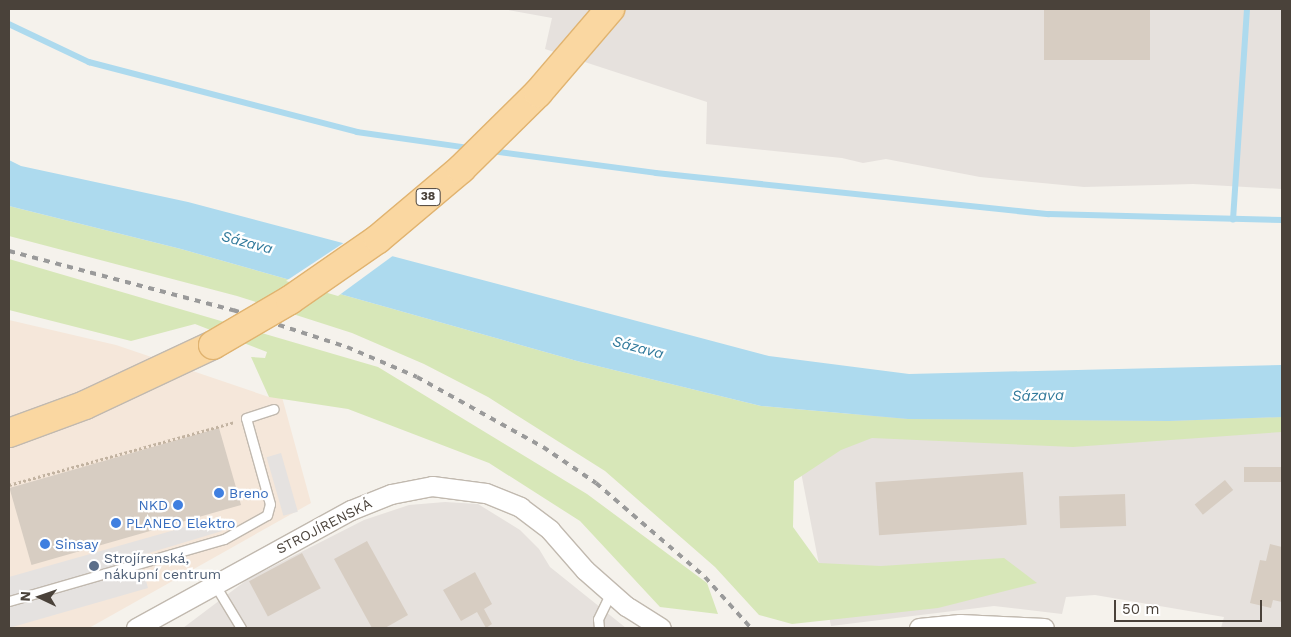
<!DOCTYPE html>
<html>
<head>
<meta charset="utf-8">
<style>
  body { margin:0 }
  #map { position:relative; width:1291px; height:637px; overflow:hidden; background:#f5f2ec; font-family:"Work Sans",sans-serif }
  div>[style] { position:absolute }
  .commercial>* { inset:0; background:#f5e7da }
  .industrial>* { inset:0; background:#e6e1dd }
  .green>* { inset:0; background:#d7e7b8 }
  .parking>* { inset:0; background:#e5e2e0; transform-origin:0 0 }
  .water>* { inset:0; background:#addaee }
  .pier>* { inset:0; background:#f5f2ec }
  .stream>* { height:5.5px; margin:-2.75px; padding:0 2.75px; transform-origin:2.75px; border-radius:2.75px; background:#addaee }
  .building>* { inset:0; background:#d7cdc2; transform-origin:0 0 }
  .path>* { height:3px; margin-top:-1.5px; transform-origin:0; background:repeating-linear-gradient(90deg,#c2b3a1 0 2.5px,transparent 0 5px) }
  .roads { filter:drop-shadow(1px 0 #c1b9af) drop-shadow(-1px 0 #c1b9af) drop-shadow(0 1px #c1b9af) drop-shadow(0 -1px #c1b9af) }
  .service>* { height:9px; margin:-4.5px; padding:0 4.5px; transform-origin:4.5px; border-radius:4.5px; background:#fff }
  .minor>* { height:19px; margin:-9.5px; padding:0 9.5px; transform-origin:9.5px; border-radius:9.5px; background:#fff }
  .primary>* { height:28px; margin:-14px; padding:0 14px; transform-origin:14px; border-radius:14px; background:#fad7a1 }
  .rail>* { height:4px; margin-top:-2px; transform-origin:0; background:repeating-linear-gradient(90deg,#9a9a9a 0 6px,transparent 0 12px) }
  .bridges { filter:drop-shadow(1px 0 #e0b370) drop-shadow(-1px 0 #e0b370) drop-shadow(0 1px #e0b370) drop-shadow(0 -1px #e0b370) }
  .primary-bridge>* { height:28px; margin:-14px; padding:0 14px; transform-origin:14px; border-radius:14px; background:#fad7a1 }
  .dots>* { width:14px; height:14px; translate:-50% -50%; box-sizing:border-box; border:2px solid #fff; border-radius:50% }
  span { translate:-50% -50%; white-space:nowrap; text-align:center; line-height:1.15; -webkit-text-stroke:4.5px #fff; paint-order:stroke }
  .shield-label span { padding:1px 4px; background:#fff; border:1px solid; border-radius:4px; -webkit-text-stroke-width:0 }
  .shield-label { font-size:12px; color:#4a423a; font-weight:700 }
  .shop-label { font-size:14px; color:#366cbe }
  .left { translate:0 -50%; text-align:left }
  .right { translate:-100% -50%; text-align:right }
  .street-label { font-size:14px; color:#4a423a }
  .service-label { font-size:14px; color:#4e5e75 }
  .water-label { font-size:15px; color:#30799b; font-style:italic }
  .frame { position:absolute; inset:0; border:10px solid #4a423a; pointer-events:none }
  .north { position:absolute; left:15px; top:572px; width:50px; height:50px; -webkit-text-stroke:4px #fff; paint-order:stroke; rotate:273deg; font-size:14px; font-weight:700; line-height:20px; text-align:center; color:#4a423a }
  .north::after { content:''; display:block; margin:auto; width:18px; height:22px; background:#4a423a; clip-path:polygon(50% 0,100% 100%,50% 72%,0 100%) }
  .scale { position:absolute; left:1114px; top:600px; width:148px; height:22px; box-sizing:border-box; border:2px solid #4a423a; border-top:0; padding-left:6px; font-size:15px; line-height:18px; white-space:nowrap; color:#4a423a; -webkit-text-stroke:4px #fff; paint-order:stroke }
</style>
</head>
<body>
<div id="map">
  <div class="commercial">
    <div style="clip-path:polygon(9px 320px,116px 345px,269px 397px,282px 397px,311px 503px,89px 628px,9px 628px)"></div>
  </div>
  <div class="industrial">
    <div style="clip-path:polygon(503px 9px,1282px 9px,1282px 189px,1193px 184px,1084px 187px,980px 177px,886px 159px,863px 163px,842px 158px,706px 144px,707px 102px,545px 49px,552px 18px)"></div>
    <div style="clip-path:polygon(802px 414px,1282px 417px,1282px 628px,1221px 628px,1224px 617px,1095px 595px,1066px 597px,1062px 614px,994px 606px,831px 626px,798px 457px)"></div>
    <div style="clip-path:polygon(445px 502px,478px 504px,520px 530px,539px 549px,550px 567px,626px 628px,183px 628px,248px 579px,364px 520px,409px 505px)"></div>
  </div>
  <div class="green">
    <div style="clip-path:polygon(9px 206px,181px 249px,577px 361px,761px 406px,908px 419px,1169px 421px,1282px 417px,1282px 432px,1073px 447px,872px 438px,841px 450px,794px 481px,793px 527px,819px 563px,881px 566px,1004px 558px,1037px 583px,938px 608px,792px 624px,759px 615px,715px 567px,605px 471px,488px 397px,424px 364px,352px 333px,237px 296px,9px 236px)"></div>
    <div style="clip-path:polygon(9px 259px,378px 367px,587px 494px,707px 583px,718px 614px,660px 607px,580px 521px,489px 463px,348px 409px,269px 397px,251px 357px,265px 358px,267px 352px,195px 324px,131px 341px,9px 310px)"></div>
  </div>
  <div class="parking">
    <div style="left:281px;top:453px;width:61px;height:15px;rotate:74deg"></div>
    <div style="clip-path:polygon(217px 518px,222px 531px,139px 556px,148px 588px,9px 628px,9px 577px)"></div>
  </div>
  <div class="water">
    <div style="clip-path:polygon(9px 160px,21px 166px,188px 202px,769px 356px,909px 374px,1282px 365px,1282px 417px,1169px 421px,908px 419px,761px 406px,577px 361px,181px 249px,9px 206px)"></div>
  </div>
  <div class="pier">
    <div style="clip-path:polygon(345px 242px,394px 255px,338px 296px,286px 281px)"></div>
  </div>
  <div class="stream">
    <div style="left:9px;top:24px;width:89px;rotate:25.4deg"></div>
    <div style="left:89px;top:62px;width:277px;rotate:14.6deg"></div>
    <div style="left:357px;top:132px;width:114px;rotate:8.1deg"></div>
    <div style="left:492px;top:151px;width:165px;rotate:7.6deg"></div>
    <div style="left:656px;top:173px;width:395px;rotate:6deg"></div>
    <div style="left:1049px;top:214px;width:233px;rotate:1.5deg"></div>
    <div style="left:1233px;top:220px;width:211px;rotate:-86.2deg"></div>
  </div>
  <div class="building">
    <div style="left:1044px;top:9px;width:106px;height:51px"></div>
    <div style="left:219px;top:428px;width:80px;height:218px;rotate:74deg"></div>
    <div style="left:1282px;top:467px;width:15px;height:38px;rotate:90deg"></div>
    <div style="left:1023px;top:472px;width:53px;height:148px;rotate:86deg"></div>
    <div style="left:1225px;top:480px;width:13px;height:39px;rotate:51deg"></div>
    <div style="left:1125px;top:494px;width:32px;height:66px;rotate:88deg"></div>
    <div style="clip-path:polygon(367px 541px,408px 615px,385px 628px,372px 628px,334px 559px)"></div>
    <div style="clip-path:polygon(1270px 544px,1282px 547px,1282px 602px,1273px 600px,1271px 608px,1250px 603px,1260px 560px,1266px 561px)"></div>
    <div style="left:302px;top:553px;width:40px;height:60px;rotate:62deg"></div>
    <div style="clip-path:polygon(475px 572px,492px 604px,484px 609px,492px 624px,486px 628px,477px 612px,461px 621px,443px 590px)"></div>
  </div>
  <div class="path">
    <div style="left:9px;top:485px;width:234px;rotate:-15.6deg"></div>
  </div>
  <div class="roads">
    <div class="service">
      <div style="left:215px;top:585px;width:50px;rotate:58.8deg"></div>
      <div style="left:9px;top:601px;width:224px;rotate:-16.1deg"></div>
      <div style="left:224px;top:539px;width:49px;rotate:-29.2deg"></div>
      <div style="left:267px;top:515px;width:11px;rotate:-75deg"></div>
      <div style="left:270px;top:504px;width:89px;rotate:-105.6deg"></div>
      <div style="left:246px;top:418px;width:29px;rotate:-18deg"></div>
      <div style="left:599px;top:628px;width:9px;rotate:-96deg"></div>
      <div style="left:598px;top:619px;width:30px;rotate:-64deg"></div>
    </div>
    <div class="minor">
      <div style="left:136px;top:628px;width:245px;rotate:-28.8deg"></div>
      <div style="left:351px;top:510px;width:43px;rotate:-21.8deg"></div>
      <div style="left:391px;top:494px;width:42px;rotate:-11deg"></div>
      <div style="left:432px;top:486px;width:54px;rotate:7.4deg"></div>
      <div style="left:486px;top:493px;width:37px;rotate:22deg"></div>
      <div style="left:520px;top:507px;width:38px;rotate:37deg"></div>
      <div style="left:550px;top:530px;width:53px;rotate:48.8deg"></div>
      <div style="left:585px;top:570px;width:55px;rotate:41.3deg"></div>
      <div style="left:626px;top:606px;width:41px;rotate:32.2deg"></div>
      <div style="left:919px;top:628px;width:41px;rotate:-5.6deg"></div>
      <div style="left:960px;top:624px;width:84px;rotate:2.7deg"></div>
    </div>
    <div class="primary">
      <div style="left:9px;top:433px;width:81px;rotate:-20.2deg"></div>
      <div style="left:85px;top:405px;width:141px;rotate:-25.1deg"></div>
    </div>
  </div>
  <div class="rail">
    <div style="left:9px;top:251px;width:232px;rotate:14.8deg"></div>
    <div style="left:233px;top:310px;width:120px;rotate:18deg"></div>
    <div style="left:347px;top:347px;width:76px;rotate:23.2deg"></div>
    <div style="left:417px;top:377px;width:144px;rotate:29.1deg"></div>
    <div style="left:543px;top:447px;width:64px;rotate:34.2deg"></div>
    <div style="left:596px;top:483px;width:144px;rotate:40.8deg"></div>
    <div style="left:705px;top:577px;width:69px;rotate:48deg"></div>
  </div>
  <div class="bridges">
    <div class="primary-bridge">
      <div style="left:213px;top:345px;width:89px;rotate:-30.3deg"></div>
      <div style="left:290px;top:300px;width:107px;rotate:-34.7deg"></div>
      <div style="left:378px;top:239px;width:109px;rotate:-40.1deg"></div>
      <div style="left:461px;top:169px;width:108px;rotate:-44.6deg"></div>
      <div style="left:538px;top:93px;width:111px;rotate:-49.4deg"></div>
    </div>
  </div>
  <div class="dots">
    <div style="left:219px;top:493px;background:#3f7fe0"></div>
    <div style="left:178px;top:505px;background:#3f7fe0"></div>
    <div style="left:116px;top:523px;background:#3f7fe0"></div>
    <div style="left:45px;top:544px;background:#3f7fe0"></div>
    <div style="left:94px;top:566px;background:#5c6f8a"></div>
  </div>
  <div class="shield-label">
    <span style="left:428px;top:197px">38</span>
  </div>
  <div class="shop-label">
    <span class="left" style="left:229px;top:493px">Breno</span>
    <span class="right" style="left:168px;top:505px">NKD</span>
    <span class="left" style="left:126px;top:523px">PLANEO Elektro</span>
    <span class="left" style="left:55px;top:544px">Sinsay</span>
  </div>
  <div class="street-label">
    <span style="left:324px;top:526px;rotate:-27deg">STROJÍRENSKÁ</span>
  </div>
  <div class="service-label">
    <span class="left" style="left:104px;top:566px">Strojírenská,<br>nákupní centrum</span>
  </div>
  <div class="water-label">
    <span style="left:247px;top:243px;rotate:15deg">Sázava</span>
    <span style="left:638px;top:348px;rotate:15deg">Sázava</span>
    <span style="left:1038px;top:396px;rotate:-1deg">Sázava</span>
  </div>
  <div class="frame"></div>
  <div class="north">N</div>
  <div class="scale">50 m</div>
</div>
</body>
</html>
